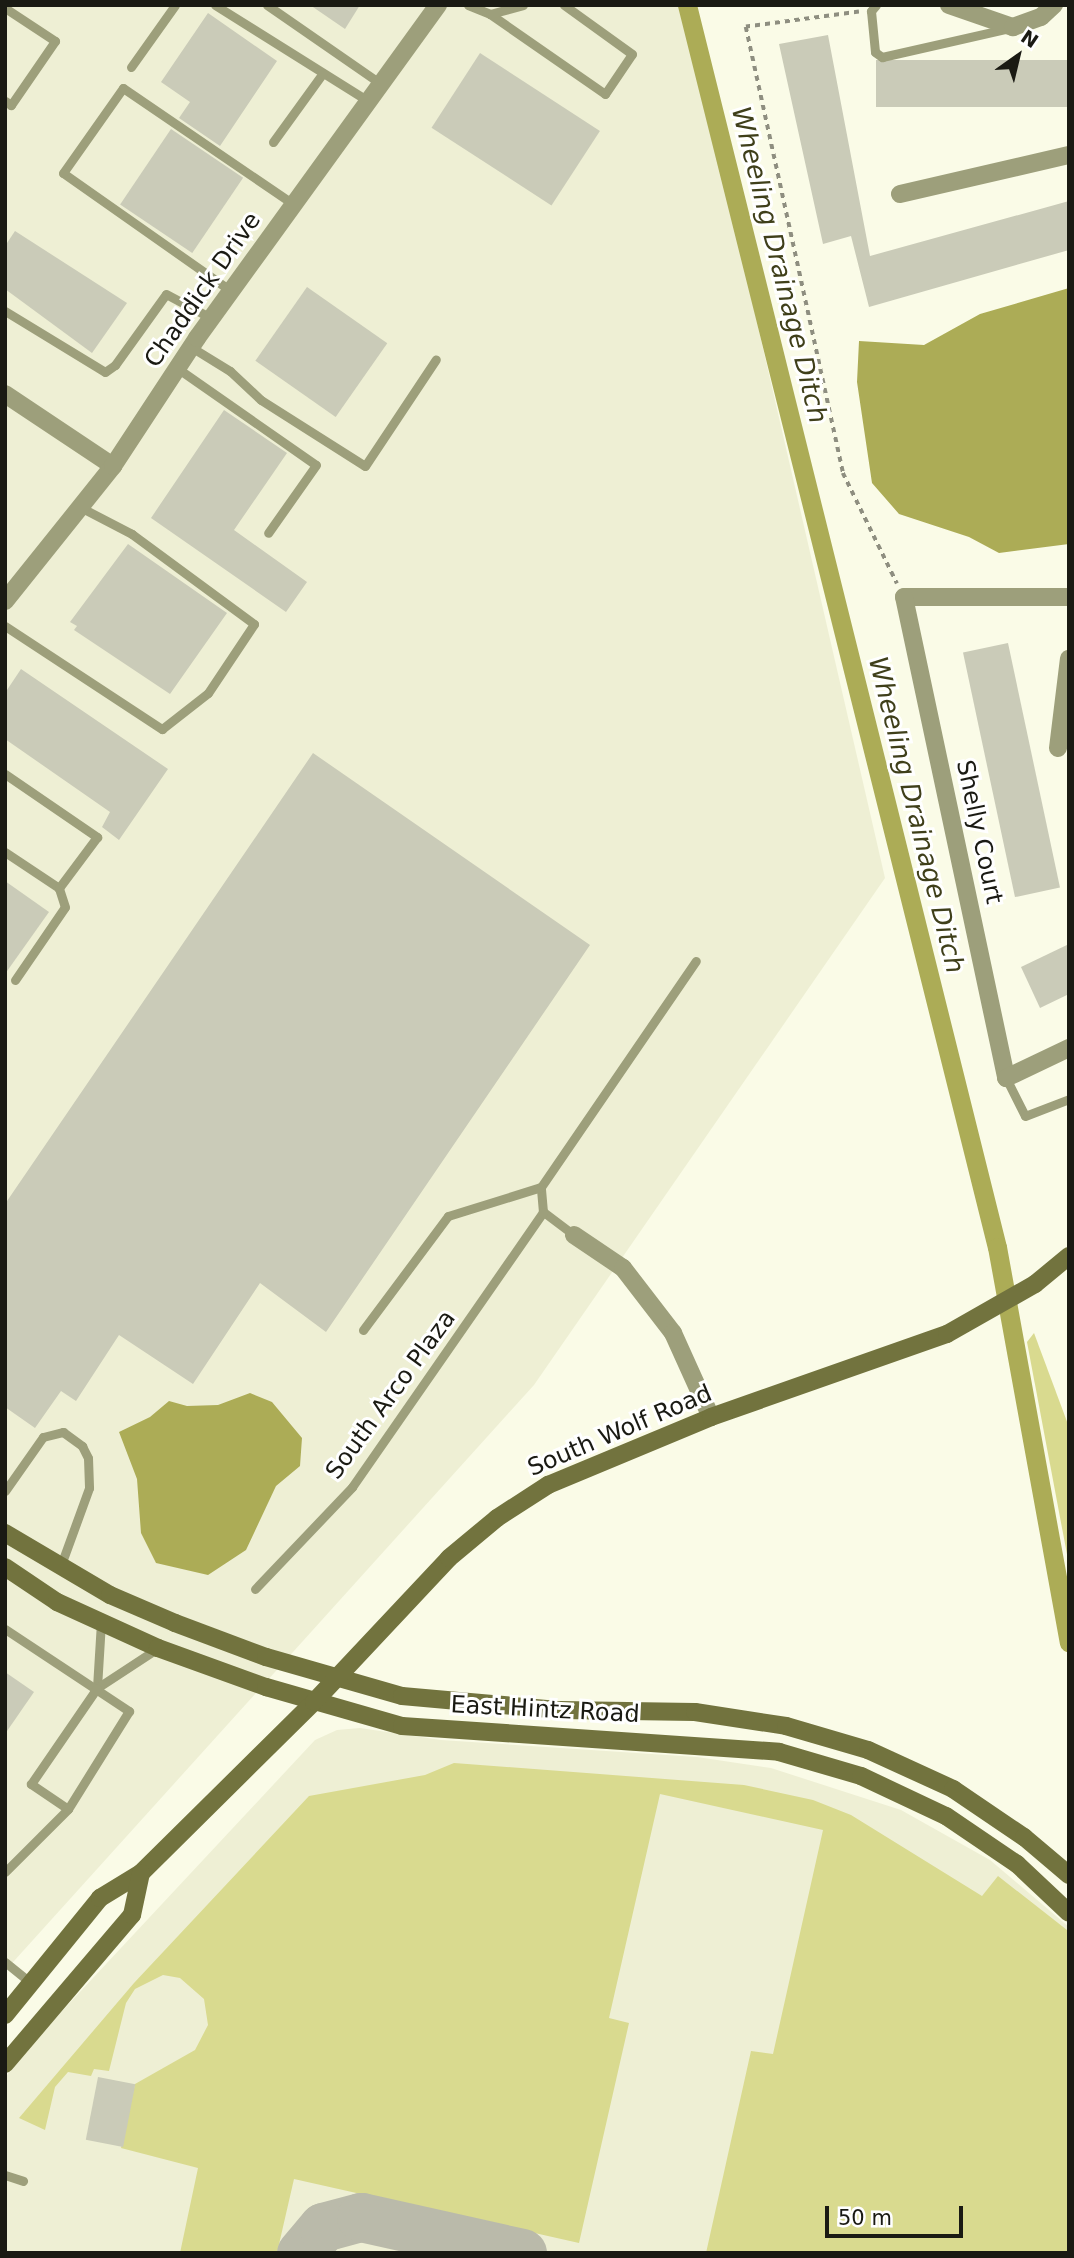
<!DOCTYPE html>
<html>
<head>
<meta charset="utf-8">
<style>
  body { margin:0 }
  #map { position:relative; width:1074px; height:2258px; overflow:hidden; background:#fafbe7; font-family:"DejaVu Sans",sans-serif }
  div>[style] { position:absolute }
  .built>* { inset:0; background:#eeefd4 }
  .green>* { inset:0; background:#d9da8f }
  .water>* { inset:0; background:#acac56 }
  .canal>* { height:19px; margin:-9.5px; padding:0 9.5px; transform-origin:9.5px; border-radius:9.5px; background:#acac56 }
  .taxiway>* { height:49px; margin:-24.5px; padding:0 24.5px; transform-origin:24.5px; border-radius:24.5px; background:#babaaa }
  .building>* { inset:0; background:#cacbb8; transform-origin:0 0 }
  .path>* { height:3.5px; margin-top:-1.75px; transform-origin:0; background:repeating-linear-gradient(90deg,#8e8e80 0 5px,transparent 0 10px) }
  .lane>* { height:9px; margin:-4.5px; padding:0 4.5px; transform-origin:4.5px; border-radius:4.5px; background:#9d9f7b }
  .street>* { height:18px; margin:-9px; padding:0 9px; transform-origin:9px; border-radius:9px; background:#9d9f7b }
  .secondary>* { height:18px; margin:-9px; padding:0 9px; transform-origin:9px; border-radius:9px; background:#72733e }
  span { translate:-50% -50%; white-space:nowrap; text-align:center; line-height:1.15; -webkit-text-stroke:6px #fff; paint-order:stroke }
  .street-label { font-size:24px; color:#1a1a13 }
  .water-label { font-size:26px; color:#3f3f1a; font-style:italic }
  .frame { position:absolute; inset:0; border:7px solid #1a1a13; pointer-events:none }
  .north { position:absolute; left:983px; top:21px; width:70px; height:70px; -webkit-text-stroke:5px #fff; paint-order:stroke; rotate:34deg; font-size:19px; font-weight:700; line-height:28px; text-align:center; color:#1a1a13 }
  .north::after { content:''; display:block; margin:auto; width:24px; height:32px; background:#1a1a13; clip-path:polygon(50% 0,100% 100%,50% 72%,0 100%) }
  .scale { position:absolute; left:825px; top:2206px; width:138px; height:32px; box-sizing:border-box; border:4px solid #1a1a13; border-top:0; padding-left:9px; font-size:21px; line-height:24px; white-space:nowrap; color:#1a1a13; -webkit-text-stroke:5px #fff; paint-order:stroke }
</style>
</head>
<body>
<div id="map">
  <div class="built">
    <div style="clip-path:polygon(5px 5px,684px 5px,885px 878px,534px 1385px,5px 1971px)"></div>
    <div style="clip-path:polygon(360px 1728px,441px 1740px,697px 1757px,771px 1768px,901px 1810px,990px 1860px,1069px 1927px,1069px 2253px,5px 2253px,5px 2078px,23px 2053px,315px 1740px,337px 1730px)"></div>
  </div>
  <div class="green">
    <div style="clip-path:polygon(1034px 1333px,1069px 1427px,1069px 1565px,1027px 1342px)"></div>
    <div style="clip-path:polygon(454px 1763px,744px 1785px,813px 1800px,851px 1815px,982px 1896px,998px 1876px,1067px 1930px,1069px 2253px,706px 2253px,751px 2051px,773px 2054px,823px 1830px,660px 1794px,609px 2018px,629px 2023px,579px 2243px,294px 2179px,277px 2253px,180px 2253px,198px 2168px,121px 2148px,135px 2084px,195px 2050px,208px 2025px,204px 1999px,180px 1978px,163px 1975px,135px 1989px,126px 2003px,109px 2071px,94px 2069px,91px 2076px,68px 2072px,55px 2087px,45px 2130px,19px 2118px,134px 1983px,309px 1796px,425px 1775px)"></div>
  </div>
  <div class="water">
    <div style="clip-path:polygon(1069px 288px,1069px 544px,999px 553px,969px 537px,899px 514px,872px 483px,857px 382px,859px 341px,924px 345px,980px 314px)"></div>
    <div style="clip-path:polygon(250px 1393px,272px 1402px,302px 1438px,300px 1466px,276px 1486px,246px 1550px,208px 1575px,156px 1563px,141px 1533px,137px 1479px,119px 1432px,150px 1417px,169px 1401px,187px 1406px,218px 1405px)"></div>
  </div>
  <div class="canal">
    <div style="left:687px;top:5px;width:1280px;rotate:75.99deg"></div>
    <div style="left:997px;top:1247px;width:402px;rotate:79.7deg"></div>
  </div>
  <div class="taxiway">
    <div style="left:301px;top:2253px;width:34px;rotate:-50deg"></div>
    <div style="left:323px;top:2227px;width:39px;rotate:-15deg"></div>
    <div style="left:361px;top:2217px;width:165px;rotate:12.6deg"></div>
  </div>
  <div class="building">
    <div style="clip-path:polygon(310px 5px,360px 5px,345px 29px)"></div>
    <div style="clip-path:polygon(208px 13px,277px 61px,220px 146px,179px 118px,190px 102px,161px 82px)"></div>
    <div style="clip-path:polygon(828px 35px,870px 256px,1069px 201px,1069px 250px,869px 307px,851px 236px,823px 244px,779px 44px)"></div>
    <div style="left:480px;top:53px;width:143px;height:89px;rotate:33deg"></div>
    <div style="left:1069px;top:60px;width:47px;height:193px;rotate:90deg"></div>
    <div style="left:171px;top:129px;width:87px;height:91px;rotate:34deg"></div>
    <div style="clip-path:polygon(15px 231px,127px 303px,92px 353px,5px 289px,5px 246px)"></div>
    <div style="left:307px;top:287px;width:98px;height:90px;rotate:35deg"></div>
    <div style="clip-path:polygon(224px 410px,287px 453px,234px 530px,307px 582px,286px 612px,151px 518px)"></div>
    <div style="clip-path:polygon(128px 544px,227px 613px,170px 694px,74px 630px,77px 626px,70px 622px)"></div>
    <div style="left:1008px;top:643px;width:250px;height:46px;rotate:78deg"></div>
    <div style="clip-path:polygon(21px 669px,168px 769px,119px 840px,102px 827px,110px 812px,5px 739px,5px 693px)"></div>
    <div style="clip-path:polygon(313px 753px,590px 945px,326px 1332px,260px 1283px,193px 1384px,119px 1335px,76px 1401px,61px 1391px,35px 1428px,5px 1407px,5px 1204px)"></div>
    <div style="clip-path:polygon(5px 881px,49px 912px,5px 974px)"></div>
    <div style="clip-path:polygon(1069px 944px,1069px 994px,1040px 1008px,1021px 967px)"></div>
    <div style="clip-path:polygon(5px 1672px,34px 1692px,5px 1734px)"></div>
    <div style="left:98px;top:2077px;width:38px;height:64px;rotate:11deg"></div>
  </div>
  <div class="path">
    <div style="left:859px;top:12px;width:114px;rotate:172.4deg"></div>
    <div style="left:746px;top:27px;width:456px;rotate:77.7deg"></div>
    <div style="left:843px;top:473px;width:123px;rotate:63.9deg"></div>
  </div>
  <div class="lane">
    <div style="left:215px;top:5px;width:181px;rotate:32.1deg"></div>
    <div style="left:267px;top:5px;width:139px;rotate:34.7deg"></div>
    <div style="left:468px;top:5px;width:24px;rotate:22deg"></div>
    <div style="left:490px;top:14px;width:140px;rotate:34.8deg"></div>
    <div style="left:605px;top:94px;width:48px;rotate:-56deg"></div>
    <div style="left:632px;top:54px;width:84px;rotate:-144.2deg"></div>
    <div style="left:876px;top:5px;width:8px;rotate:130deg"></div>
    <div style="left:871px;top:11px;width:41px;rotate:84.4deg"></div>
    <div style="left:875px;top:52px;width:9px;rotate:36deg"></div>
    <div style="left:882px;top:57px;width:126px;rotate:-12.8deg"></div>
    <div style="left:5px;top:8px;width:60px;rotate:33.4deg"></div>
    <div style="left:55px;top:41px;width:78px;rotate:124.5deg"></div>
    <div style="left:11px;top:105px;width:7px;rotate:-146deg"></div>
    <div style="left:490px;top:14px;width:34px;rotate:-15deg"></div>
    <div style="left:131px;top:67px;width:76px;rotate:-54.6deg"></div>
    <div style="left:273px;top:142px;width:85px;rotate:-54.1deg"></div>
    <div style="left:231px;top:291px;width:205px;rotate:-144.9deg"></div>
    <div style="left:63px;top:173px;width:104px;rotate:-54.8deg"></div>
    <div style="left:123px;top:88px;width:206px;rotate:34.3deg"></div>
    <div style="left:5px;top:311px;width:117px;rotate:31.4deg"></div>
    <div style="left:105px;top:372px;width:12px;rotate:-35deg"></div>
    <div style="left:115px;top:365px;width:87px;rotate:-54.3deg"></div>
    <div style="left:166px;top:294px;width:51px;rotate:28.1deg"></div>
    <div style="left:191px;top:347px;width:46px;rotate:31.6deg"></div>
    <div style="left:230px;top:371px;width:42px;rotate:43.1deg"></div>
    <div style="left:261px;top:400px;width:123px;rotate:32.4deg"></div>
    <div style="left:365px;top:466px;width:128px;rotate:-56.4deg"></div>
    <div style="left:177px;top:368px;width:169px;rotate:34.9deg"></div>
    <div style="left:316px;top:465px;width:83px;rotate:125.2deg"></div>
    <div style="left:5px;top:626px;width:188px;rotate:33.3deg"></div>
    <div style="left:162px;top:729px;width:58px;rotate:-38deg"></div>
    <div style="left:208px;top:693px;width:83px;rotate:-56.3deg"></div>
    <div style="left:254px;top:624px;width:152px;rotate:-143.6deg"></div>
    <div style="left:132px;top:534px;width:59px;rotate:-152.6deg"></div>
    <div style="left:5px;top:774px;width:112px;rotate:34.4deg"></div>
    <div style="left:97px;top:837px;width:64px;rotate:126.7deg"></div>
    <div style="left:59px;top:888px;width:65px;rotate:-146.3deg"></div>
    <div style="left:15px;top:980px;width:88px;rotate:-55.6deg"></div>
    <div style="left:65px;top:907px;width:20px;rotate:-108deg"></div>
    <div style="left:1006px;top:1078px;width:42px;rotate:63.4deg"></div>
    <div style="left:1025px;top:1116px;width:47px;rotate:-21.1deg"></div>
    <div style="left:574px;top:1235px;width:39px;rotate:-143deg"></div>
    <div style="left:543px;top:1212px;width:25px;rotate:-95deg"></div>
    <div style="left:541px;top:1187px;width:274px;rotate:-55.6deg"></div>
    <div style="left:363px;top:1330px;width:142px;rotate:-53.3deg"></div>
    <div style="left:448px;top:1216px;width:97px;rotate:-17.3deg"></div>
    <div style="left:5px;top:1491px;width:66px;rotate:-54.9deg"></div>
    <div style="left:43px;top:1437px;width:21px;rotate:-14deg"></div>
    <div style="left:63px;top:1432px;width:24px;rotate:36deg"></div>
    <div style="left:82px;top:1446px;width:13px;rotate:63deg"></div>
    <div style="left:88px;top:1458px;width:30px;rotate:88deg"></div>
    <div style="left:89px;top:1488px;width:82px;rotate:110deg"></div>
    <div style="left:255px;top:1589px;width:141px;rotate:-46.4deg"></div>
    <div style="left:352px;top:1487px;width:335px;rotate:-55.2deg"></div>
    <div style="left:101px;top:1622px;width:66px;rotate:93.5deg"></div>
    <div style="left:97px;top:1688px;width:73px;rotate:-33.3deg"></div>
    <div style="left:5px;top:1629px;width:149px;rotate:33.5deg"></div>
    <div style="left:129px;top:1711px;width:115px;rotate:121.9deg"></div>
    <div style="left:68px;top:1809px;width:89px;rotate:135deg"></div>
    <div style="left:68px;top:1809px;width:45px;rotate:-146deg"></div>
    <div style="left:31px;top:1784px;width:116px;rotate:-55.5deg"></div>
    <div style="left:5px;top:1962px;width:33px;rotate:39deg"></div>
    <div style="left:5px;top:2175px;width:19px;rotate:18deg"></div>
  </div>
  <div class="street">
    <div style="left:949px;top:5px;width:68px;rotate:19deg"></div>
    <div style="left:1013px;top:27px;width:30px;rotate:-20deg"></div>
    <div style="left:1041px;top:17px;width:18px;rotate:-43deg"></div>
    <div style="left:900px;top:194px;width:173px;rotate:-13deg"></div>
    <div style="left:5px;top:394px;width:130px;rotate:33.7deg"></div>
    <div style="left:1069px;top:597px;width:165px;rotate:180deg"></div>
    <div style="left:904px;top:597px;width:492px;rotate:78deg"></div>
    <div style="left:1006px;top:1078px;width:70px;rotate:-25.5deg"></div>
    <div style="left:5px;top:601px;width:173px;rotate:-51.3deg"></div>
    <div style="left:113px;top:466px;width:153px;rotate:-56.7deg"></div>
    <div style="left:197px;top:338px;width:411px;rotate:-54.1deg"></div>
    <div style="left:1058px;top:748px;width:90px;rotate:-83deg"></div>
    <div style="left:574px;top:1235px;width:59px;rotate:34deg"></div>
    <div style="left:623px;top:1268px;width:82px;rotate:52.4deg"></div>
    <div style="left:673px;top:1333px;width:92px;rotate:65.7deg"></div>
  </div>
  <div class="secondary">
    <div style="left:5px;top:1533px;width:122px;rotate:30.6deg"></div>
    <div style="left:110px;top:1595px;width:71px;rotate:23.3deg"></div>
    <div style="left:175px;top:1623px;width:97px;rotate:20.5deg"></div>
    <div style="left:266px;top:1657px;width:141px;rotate:16deg"></div>
    <div style="left:402px;top:1696px;width:159px;rotate:5.1deg"></div>
    <div style="left:560px;top:1710px;width:135px;rotate:0.8deg"></div>
    <div style="left:695px;top:1712px;width:92px;rotate:8.7deg"></div>
    <div style="left:786px;top:1726px;width:85px;rotate:16.3deg"></div>
    <div style="left:868px;top:1750px;width:94px;rotate:24.6deg"></div>
    <div style="left:953px;top:1789px;width:86px;rotate:34.1deg"></div>
    <div style="left:1024px;top:1837px;width:59px;rotate:40.2deg"></div>
    <div style="left:5px;top:1567px;width:63px;rotate:33.9deg"></div>
    <div style="left:57px;top:1602px;width:111px;rotate:24.5deg"></div>
    <div style="left:158px;top:1648px;width:115px;rotate:19.9deg"></div>
    <div style="left:266px;top:1687px;width:141px;rotate:16deg"></div>
    <div style="left:402px;top:1726px;width:378px;rotate:3.9deg"></div>
    <div style="left:779px;top:1752px;width:85px;rotate:16.3deg"></div>
    <div style="left:861px;top:1776px;width:94px;rotate:25.2deg"></div>
    <div style="left:946px;top:1816px;width:86px;rotate:34.1deg"></div>
    <div style="left:1017px;top:1864px;width:71px;rotate:43.3deg"></div>
    <div style="left:5px;top:2015px;width:151px;rotate:-50.9deg"></div>
    <div style="left:100px;top:1898px;width:48px;rotate:-31.4deg"></div>
    <div style="left:141px;top:1873px;width:243px;rotate:-44.7deg"></div>
    <div style="left:314px;top:1702px;width:197px;rotate:-46.8deg"></div>
    <div style="left:449px;top:1558px;width:62px;rotate:-39.8deg"></div>
    <div style="left:497px;top:1518px;width:61px;rotate:-32.9deg"></div>
    <div style="left:548px;top:1485px;width:177px;rotate:-22.6deg"></div>
    <div style="left:711px;top:1417px;width:250px;rotate:-19.4deg"></div>
    <div style="left:947px;top:1334px;width:101px;rotate:-29.6deg"></div>
    <div style="left:1035px;top:1284px;width:44px;rotate:-39.5deg"></div>
    <div style="left:5px;top:2064px;width:196px;rotate:-49.6deg"></div>
    <div style="left:132px;top:1915px;width:43px;rotate:-77.9deg"></div>
  </div>
  <div class="street-label">
    <span style="left:203px;top:290px;rotate:-55deg">Chaddick Drive</span>
    <span style="left:979px;top:832px;rotate:78deg">Shelly Court</span>
    <span style="left:391px;top:1395px;rotate:-54deg">South Arco Plaza</span>
    <span style="left:620px;top:1431px;rotate:-23deg">South Wolf Road</span>
    <span style="left:545px;top:1710px;rotate:3deg">East Hintz Road</span>
  </div>
  <div class="water-label">
    <span style="left:779px;top:265px;rotate:76deg">Wheeling Drainage Ditch</span>
    <span style="left:916px;top:815px;rotate:76deg">Wheeling Drainage Ditch</span>
  </div>
  <div class="frame"></div>
  <div class="north">N</div>
  <div class="scale">50 m</div>
</div>
</body>
</html>
